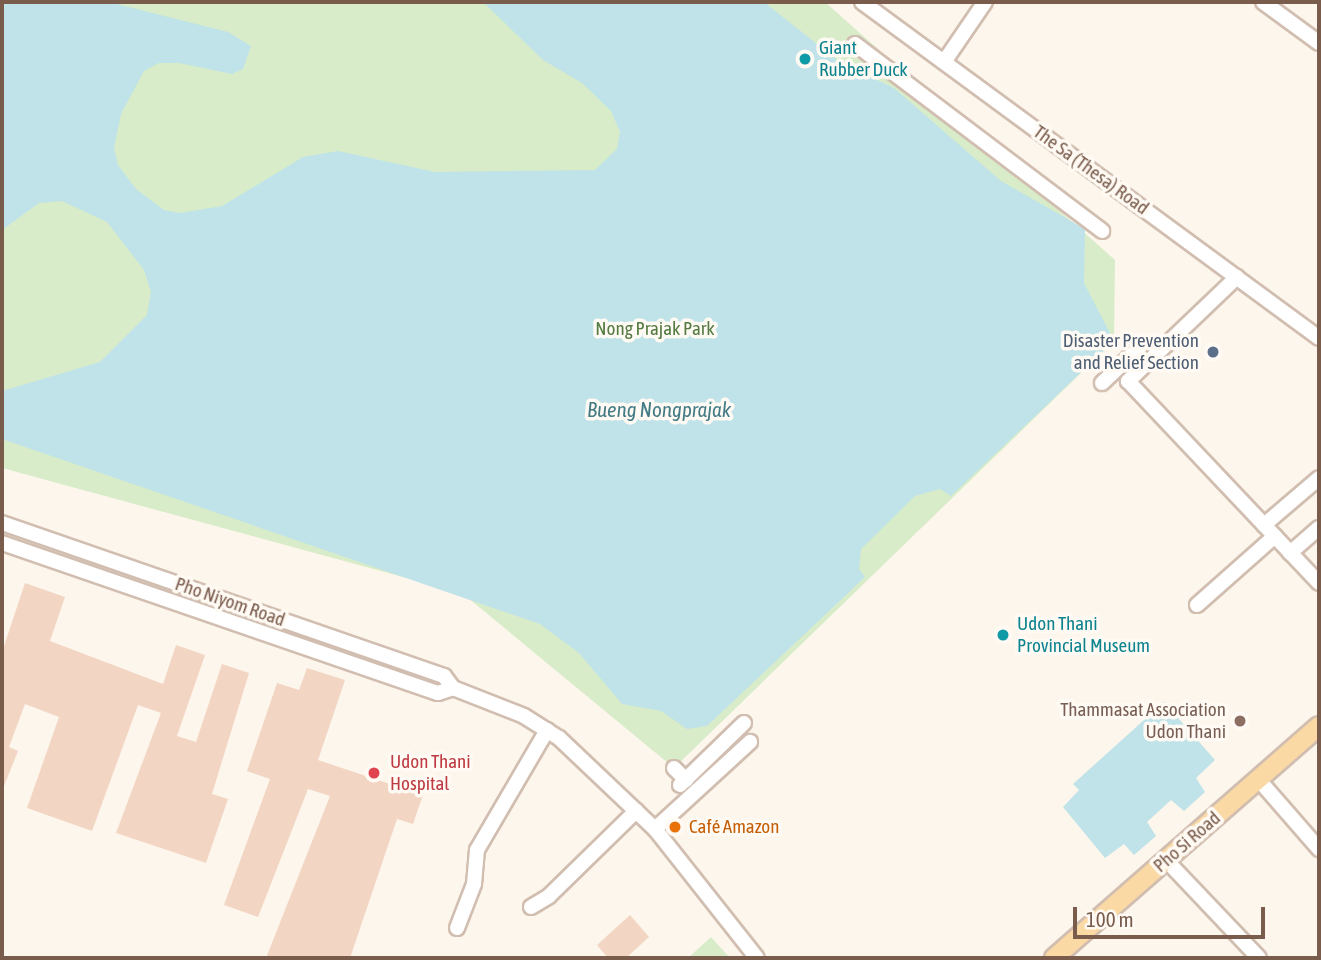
<!DOCTYPE html>
<html>
<head>
<meta charset="utf-8">
<style>
  body { margin:0 }
  #map { position:relative; width:1321px; height:960px; overflow:hidden; background:#fdf6ec; font-family:"Asap Condensed",sans-serif }
  div>[style] { position:absolute }
  .green>* { inset:0; background:#d8ecc9 }
  .water>* { inset:0; background:#bfe3e8 }
  .building>* { inset:0; background:#f3d5c3 }
  .roads { filter:drop-shadow(2px 0 #d1beb0) drop-shadow(-2px 0 #d1beb0) drop-shadow(0 2px #d1beb0) drop-shadow(0 -2px #d1beb0) }
  .minor>* { height:14px; margin:-7px; padding:0 7px; transform-origin:7px; border-radius:7px; background:#fff }
  .major>* { height:18px; margin:-9px; padding:0 9px; transform-origin:9px; border-radius:9px; background:#fbd9a5 }
  .dots>* { width:19px; height:19px; translate:-50% -50%; box-sizing:border-box; border:4px solid #fffaf3; border-radius:50% }
  span { translate:-50% -50%; white-space:nowrap; text-align:center; line-height:1.15; -webkit-text-stroke:7px #fffaf3; paint-order:stroke }
  .culture-label { font-size:19px; color:#0d838f }
  .left { translate:0 -50%; text-align:left }
  .street-label { font-size:19px; color:#7a5c4d }
  .park-label { font-size:19px; color:#537a41 }
  .service-label { font-size:19px; color:#4e5e75 }
  .right { translate:-100% -50%; text-align:right }
  .education-label { font-size:19px; color:#785e54 }
  .health-label { font-size:19px; color:#be3a42 }
  .food-label { font-size:19px; color:#c56008 }
  .water-label { font-size:21px; color:#437c86; font-style:italic }
  .frame { position:absolute; inset:0; border:4px solid #7a5c4d; pointer-events:none }
  .scale { position:absolute; left:1073px; top:907px; width:192px; height:32px; box-sizing:border-box; border:4px solid #7a5c4d; border-top:0; padding-left:9px; font-size:21px; line-height:24px; white-space:nowrap; color:#7a5c4d; -webkit-text-stroke:5px #fffaf3; paint-order:stroke }
</style>
</head>
<body>
<div id="map">
  <div class="green">
    <div style="clip-path:polygon(2px 2px,825px 2px,1115px 260px,1114px 341px,674px 768px,462px 593px,2px 468px)"></div>
    <div style="clip-path:polygon(711px 937px,730px 958px,688px 958px)"></div>
  </div>
  <div class="water">
    <div style="clip-path:polygon(2px 2px,109px 2px,228px 32px,251px 46px,243px 69px,232px 74px,179px 63px,159px 63px,144px 71px,121px 114px,114px 148px,118px 165px,136px 189px,164px 210px,180px 213px,222px 206px,303px 157px,338px 151px,435px 172px,595px 170px,617px 149px,620px 132px,611px 111px,582px 83px,543px 60px,483px 2px,764px 2px,841px 63px,894px 88px,1001px 181px,1085px 229px,1084px 283px,1114px 341px,951px 496px,940px 489px,915px 496px,861px 549px,859px 569px,865px 577px,707px 726px,687px 729px,661px 711px,622px 704px,579px 653px,540px 624px,2px 439px,2px 391px,100px 362px,147px 315px,151px 292px,144px 270px,107px 222px,62px 201px,39px 203px,2px 230px)"></div>
    <div style="clip-path:polygon(1164px 702px,1215px 760px,1196px 778px,1205px 792px,1184px 811px,1171px 800px,1147px 822px,1156px 836px,1134px 855px,1124px 844px,1105px 858px,1063px 807px,1079px 790px,1073px 784px)"></div>
  </div>
  <div class="building">
    <div style="clip-path:polygon(25px 583px,65px 597px,50px 641px,163px 684px,176px 645px,205px 655px,177px 736px,196px 742px,222px 664px,249px 673px,212px 794px,228px 799px,206px 863px,116px 833px,161px 713px,138px 705px,92px 831px,27px 808px,59px 717px,25px 704px,9px 747px,18px 751px,2px 791px,2px 652px)"></div>
    <div style="clip-path:polygon(307px 668px,345px 680px,318px 760px,423px 795px,413px 824px,397px 819px,350px 958px,266px 958px,330px 796px,308px 789px,258px 917px,224px 905px,270px 779px,247px 771px,277px 683px,299px 690px)"></div>
    <div style="clip-path:polygon(630px 915px,649px 937px,626px 958px,608px 958px,597px 945px)"></div>
  </div>
  <div class="roads">
    <div class="minor">
      <div style="left:862px;top:2px;width:567px;rotate:36.32deg"></div>
      <div style="left:1263px;top:2px;width:69px;rotate:36.2deg"></div>
      <div style="left:855px;top:44px;width:310px;rotate:37.1deg"></div>
      <div style="left:944px;top:62px;width:73px;rotate:-55.7deg"></div>
      <div style="left:1237px;top:277px;width:151px;rotate:136.3deg"></div>
      <div style="left:1128px;top:381px;width:278px;rotate:46.6deg"></div>
      <div style="left:1102px;top:383px;width:52px;rotate:-43.5deg"></div>
      <div style="left:2px;top:523px;width:468px;rotate:19.1deg"></div>
      <div style="left:444px;top:676px;width:15px;rotate:53deg"></div>
      <div style="left:453px;top:688px;width:76px;rotate:21.5deg"></div>
      <div style="left:524px;top:716px;width:41px;rotate:32.2deg"></div>
      <div style="left:559px;top:738px;width:132px;rotate:43.5deg"></div>
      <div style="left:655px;top:829px;width:164px;rotate:51.7deg"></div>
      <div style="left:1264px;top:525px;width:72px;rotate:-40.5deg"></div>
      <div style="left:2px;top:543px;width:461px;rotate:19deg"></div>
      <div style="left:438px;top:693px;width:16px;rotate:-18deg"></div>
      <div style="left:1290px;top:553px;width:38px;rotate:-41deg"></div>
      <div style="left:1197px;top:605px;width:104px;rotate:-41.5deg"></div>
      <div style="left:674px;top:768px;width:17px;rotate:45deg"></div>
      <div style="left:1258px;top:779px;width:93px;rotate:48.9deg"></div>
      <div style="left:680px;top:785px;width:89px;rotate:-44.1deg"></div>
      <div style="left:655px;top:829px;width:129px;rotate:-42.5deg"></div>
      <div style="left:1166px;top:860px;width:135px;rotate:46.5deg"></div>
      <div style="left:531px;top:907px;width:21px;rotate:-31deg"></div>
      <div style="left:549px;top:896px;width:122px;rotate:-44.3deg"></div>
      <div style="left:457px;top:928px;width:47px;rotate:-68.9deg"></div>
      <div style="left:474px;top:884px;width:34px;rotate:-85deg"></div>
      <div style="left:477px;top:850px;width:139px;rotate:-59.7deg"></div>
    </div>
    <div class="major">
      <div style="left:1054px;top:958px;width:352px;rotate:-41.2deg"></div>
    </div>
  </div>
  <div class="dots">
    <div style="left:805px;top:59px;background:#0f9aa8"></div>
    <div style="left:1213px;top:352px;background:#5c6f8a"></div>
    <div style="left:1003px;top:635px;background:#0f9aa8"></div>
    <div style="left:1240px;top:721px;background:#8d6e63"></div>
    <div style="left:374px;top:773px;background:#e0444e"></div>
    <div style="left:675px;top:827px;background:#e8710a"></div>
  </div>
  <div class="culture-label">
    <span class="left" style="left:819px;top:59px">Giant<br>Rubber Duck</span>
    <span class="left" style="left:1017px;top:635px">Udon Thani<br>Provincial Museum</span>
  </div>
  <div class="street-label">
    <span style="left:1091px;top:170px;rotate:36deg">The Sa (Thesa) Road</span>
    <span style="left:230px;top:602px;rotate:19deg">Pho Niyom Road</span>
    <span style="left:1187px;top:842px;rotate:-41deg">Pho Si Road</span>
  </div>
  <div class="park-label">
    <span style="left:655px;top:329px">Nong Prajak Park</span>
  </div>
  <div class="service-label">
    <span class="right" style="left:1199px;top:352px">Disaster Prevention<br>and Relief Section</span>
  </div>
  <div class="education-label">
    <span class="right" style="left:1226px;top:721px">Thammasat Association<br>Udon Thani</span>
  </div>
  <div class="health-label">
    <span class="left" style="left:390px;top:773px">Udon Thani<br>Hospital</span>
  </div>
  <div class="food-label">
    <span class="left" style="left:689px;top:827px">Café Amazon</span>
  </div>
  <div class="water-label">
    <span style="left:659px;top:409px">Bueng Nongprajak</span>
  </div>
  <div class="frame"></div>
  <div class="scale">100 m</div>
</div>
</body>
</html>
